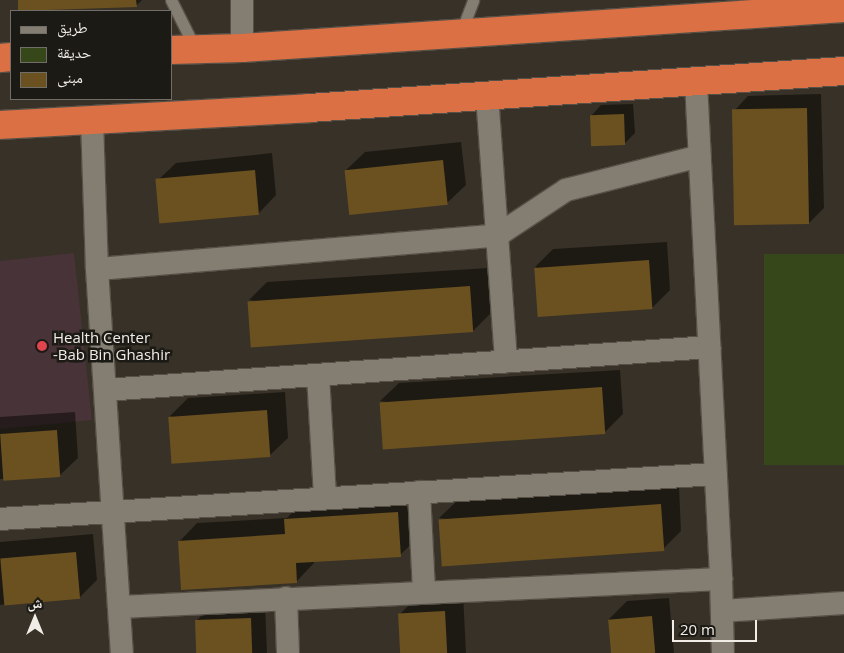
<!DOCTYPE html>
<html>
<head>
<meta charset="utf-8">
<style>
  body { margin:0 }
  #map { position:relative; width:844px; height:653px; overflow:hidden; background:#383127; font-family:"Open Sans","Noto Naskh Arabic",sans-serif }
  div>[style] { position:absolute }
  .medical>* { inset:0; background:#483338 }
  .green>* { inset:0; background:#36471a; transform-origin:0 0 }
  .shadow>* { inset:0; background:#0007 }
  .building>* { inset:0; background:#6b5120; transform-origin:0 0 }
  .roads { filter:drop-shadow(1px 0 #565047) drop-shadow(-1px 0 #565047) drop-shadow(0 1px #565047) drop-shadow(0 -1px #565047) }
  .lane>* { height:11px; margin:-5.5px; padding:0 5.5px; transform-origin:5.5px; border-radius:5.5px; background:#847d71 }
  .street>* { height:22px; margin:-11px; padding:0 11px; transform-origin:11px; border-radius:11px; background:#847d71 }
  .highway>* { height:28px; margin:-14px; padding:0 14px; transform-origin:14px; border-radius:14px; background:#db7044 }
  .dots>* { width:14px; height:14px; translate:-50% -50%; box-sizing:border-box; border:2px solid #1c1a15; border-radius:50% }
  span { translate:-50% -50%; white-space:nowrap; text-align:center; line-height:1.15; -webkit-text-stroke:5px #1c1a15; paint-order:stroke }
  .poi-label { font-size:15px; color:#f1ece6 }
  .left { translate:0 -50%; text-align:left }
  .legend { position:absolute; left:10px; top:10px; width:162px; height:90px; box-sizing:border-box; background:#1c1a15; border:1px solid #716e69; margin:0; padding:6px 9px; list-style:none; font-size:15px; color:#f1ece6 }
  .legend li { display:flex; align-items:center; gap:10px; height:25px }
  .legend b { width:25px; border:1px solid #716e69 }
  .north { position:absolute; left:10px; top:593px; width:50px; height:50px; -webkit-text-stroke:4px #1c1a15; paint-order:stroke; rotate:0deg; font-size:14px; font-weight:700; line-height:20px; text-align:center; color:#f1ece6 }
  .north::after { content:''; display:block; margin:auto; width:18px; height:22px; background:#f1ece6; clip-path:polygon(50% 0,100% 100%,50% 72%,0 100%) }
  .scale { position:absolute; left:672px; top:620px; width:85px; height:22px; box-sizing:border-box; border:2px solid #f1ece6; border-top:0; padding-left:6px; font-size:15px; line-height:18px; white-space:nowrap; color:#f1ece6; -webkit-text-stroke:4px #1c1a15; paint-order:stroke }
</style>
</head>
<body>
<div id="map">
  <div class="medical">
    <div style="clip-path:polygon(74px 253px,92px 420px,0 429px,0 261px)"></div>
  </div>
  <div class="green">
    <div style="left:844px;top:254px;width:211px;height:80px;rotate:90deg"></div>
  </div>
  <div class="shadow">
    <div style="clip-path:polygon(19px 0,142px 0,136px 6px)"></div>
    <div style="clip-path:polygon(821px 94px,824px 208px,809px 223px,734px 111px,748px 96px)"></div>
    <div style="clip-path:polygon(633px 104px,635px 133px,625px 143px,591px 116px,601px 105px)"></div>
    <div style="clip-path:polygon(461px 142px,466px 185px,447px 203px,346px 170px,365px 152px)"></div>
    <div style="clip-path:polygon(272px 153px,276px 195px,258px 214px,157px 181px,176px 163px)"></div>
    <div style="clip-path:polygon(667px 242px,670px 290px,652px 308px,535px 267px,553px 249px)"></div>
    <div style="clip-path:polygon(488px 268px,491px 313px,473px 331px,249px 300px,267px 282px)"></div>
    <div style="clip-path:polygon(620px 370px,623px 414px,604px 433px,380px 401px,399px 383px)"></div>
    <div style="clip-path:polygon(285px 392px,288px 438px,269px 456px,170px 416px,188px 398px)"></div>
    <div style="clip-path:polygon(75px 412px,78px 458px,59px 476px,0 479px,0 417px)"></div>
    <div style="clip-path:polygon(679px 486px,681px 531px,663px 549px,439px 518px,458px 500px)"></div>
    <div style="clip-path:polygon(416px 494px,419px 537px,400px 555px,314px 561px,314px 563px,296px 582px,179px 542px,197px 523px,287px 518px,303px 501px)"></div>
    <div style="clip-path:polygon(93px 534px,97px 580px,79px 598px,0 605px,0 542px)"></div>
    <div style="clip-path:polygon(463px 593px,466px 653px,402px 653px,400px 614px,418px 596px)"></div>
    <div style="clip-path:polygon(669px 598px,674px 653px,612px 653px,609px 619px,627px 601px)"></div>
    <div style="clip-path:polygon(265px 603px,267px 653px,198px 653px,196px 621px,211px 606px)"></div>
  </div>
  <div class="building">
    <div style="clip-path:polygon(18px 0,136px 0,137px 7px,18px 11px)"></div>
    <div style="left:807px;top:108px;width:116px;height:75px;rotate:89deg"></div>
    <div style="left:624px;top:114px;width:31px;height:34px;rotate:88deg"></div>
    <div style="left:443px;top:160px;width:45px;height:99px;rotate:84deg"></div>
    <div style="left:255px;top:170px;width:45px;height:100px;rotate:85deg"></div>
    <div style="left:649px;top:260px;width:49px;height:115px;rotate:86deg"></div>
    <div style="left:470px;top:286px;width:46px;height:223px;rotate:86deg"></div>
    <div style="left:602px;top:387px;width:47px;height:223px;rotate:86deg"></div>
    <div style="left:267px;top:410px;width:47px;height:99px;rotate:86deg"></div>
    <div style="left:57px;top:430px;width:47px;height:57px;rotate:86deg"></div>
    <div style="left:661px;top:504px;width:47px;height:223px;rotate:86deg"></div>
    <div style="clip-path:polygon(398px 512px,401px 557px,296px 563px,297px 583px,181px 590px,178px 541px,285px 534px,284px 519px)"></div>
    <div style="left:76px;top:552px;width:47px;height:76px;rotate:85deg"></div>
    <div style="left:445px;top:611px;width:42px;height:47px;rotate:87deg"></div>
    <div style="left:652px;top:616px;width:37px;height:44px;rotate:85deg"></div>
    <div style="left:251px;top:618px;width:35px;height:56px;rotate:88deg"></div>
  </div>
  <div class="roads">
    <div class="lane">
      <div style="left:171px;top:0;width:54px;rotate:63.4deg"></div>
      <div style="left:461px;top:32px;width:34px;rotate:-69deg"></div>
    </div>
    <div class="street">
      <div style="left:242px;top:0;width:48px;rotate:90deg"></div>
      <div style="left:696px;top:82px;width:498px;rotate:87.1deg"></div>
      <div style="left:721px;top:579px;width:74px;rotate:88.5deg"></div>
      <div style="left:487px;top:95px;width:267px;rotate:85.9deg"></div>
      <div style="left:92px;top:120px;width:149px;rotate:88.1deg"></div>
      <div style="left:97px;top:269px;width:385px;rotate:86.3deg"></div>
      <div style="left:97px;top:269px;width:402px;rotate:-4.8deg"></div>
      <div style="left:498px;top:235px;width:82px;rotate:-33.5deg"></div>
      <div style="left:566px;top:190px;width:138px;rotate:-14.2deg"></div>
      <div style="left:318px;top:375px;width:123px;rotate:86.7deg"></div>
      <div style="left:105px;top:390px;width:606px;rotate:-4.07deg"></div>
      <div style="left:419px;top:492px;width:99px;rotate:87.1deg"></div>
      <div style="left:0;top:519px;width:717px;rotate:-3.6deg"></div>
      <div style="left:286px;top:598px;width:55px;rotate:87.9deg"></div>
      <div style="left:120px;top:607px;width:602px;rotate:-2.67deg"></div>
      <div style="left:722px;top:611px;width:122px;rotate:-3.8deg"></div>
    </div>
    <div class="highway">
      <div style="left:171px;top:50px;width:71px;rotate:-1.6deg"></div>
      <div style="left:242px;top:48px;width:603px;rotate:-3.8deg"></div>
      <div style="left:0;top:58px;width:11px;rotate:-5deg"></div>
      <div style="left:0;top:125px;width:309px;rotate:-3.1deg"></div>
      <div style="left:309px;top:108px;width:536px;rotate:-3.96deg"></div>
    </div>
  </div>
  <div class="dots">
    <div style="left:42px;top:346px;background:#e0444e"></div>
  </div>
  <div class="poi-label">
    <span class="left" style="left:53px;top:346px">Health Center<br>-Bab Bin Ghashir</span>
  </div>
  <ul class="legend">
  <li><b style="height:6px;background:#847d71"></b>طريق</li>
  <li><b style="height:14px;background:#36471a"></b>حديقة</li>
  <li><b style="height:14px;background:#6b5120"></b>مبنى</li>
  </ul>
  <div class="north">ش</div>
  <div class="scale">20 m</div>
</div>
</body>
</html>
